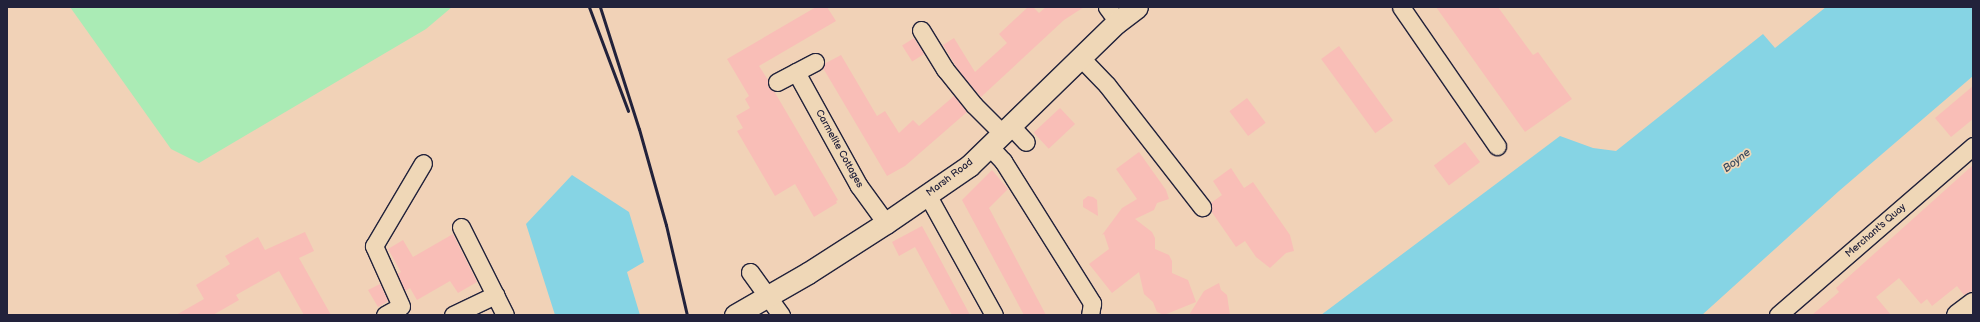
<!DOCTYPE html>
<html>
<head>
<meta charset="utf-8">
<style>
  body { margin:0 }
  #map { position:relative; width:1980px; height:322px; overflow:hidden; background:#f1d2b7; font-family:"Balsamiq Sans",sans-serif }
  div>[style] { position:absolute }
  .green>* { inset:0; background:#aaebb5 }
  .water>* { inset:0; background:#86d4e4 }
  .building>* { inset:0; background:#f9beb7; transform-origin:0 0 }
  .roads { filter:drop-shadow(1px 0 #22223b) drop-shadow(-1px 0 #22223b) drop-shadow(0 1px #22223b) drop-shadow(0 -1px #22223b) }
  .minor>* { height:17px; margin:-8.5px; padding:0 8.5px; transform-origin:8.5px; border-radius:8.5px; background:#efd7b7 }
  .major>* { height:21px; margin:-10.5px; padding:0 10.5px; transform-origin:10.5px; border-radius:10.5px; background:#efd7b7 }
  .rail>* { height:3px; margin:-1.5px; padding:0 1.5px; transform-origin:1.5px; border-radius:1.5px; background:#22223b }
  span { translate:-50% -50%; white-space:nowrap; text-align:center; line-height:1.15; -webkit-text-stroke:3.5px #efd7b7; paint-order:stroke }
  .street-label { font-size:10px; color:#22223b }
  .water-label { font-size:11px; color:#36465d; font-style:italic }
  .frame { position:absolute; inset:0; border:8px solid #22223b; pointer-events:none }
</style>
</head>
<body>
<div id="map">
  <div class="green">
    <div style="clip-path:polygon(70px 7px,452px 7px,426px 29px,199px 163px,171px 149px)"></div>
  </div>
  <div class="water">
    <div style="clip-path:polygon(1826px 7px,1973px 7px,1973px 76px,1839px 191px,1702px 315px,1321px 315px,1560px 136px,1593px 148px,1616px 151px,1763px 34px,1775px 48px)"></div>
    <div style="clip-path:polygon(572px 175px,629px 212px,644px 262px,627px 272px,640px 315px,555px 315px,526px 224px)"></div>
  </div>
  <div class="building">
    <div style="clip-path:polygon(816px 7px,827px 7px,836px 21px,759px 66px,768px 80px,768px 87px,774px 91px,838px 200px,836px 201px,837px 203px,814px 217px,795px 184px,775px 196px,737px 131px,743px 128px,736px 116px,750px 108px,745px 99px,749px 96px,727px 59px)"></div>
    <div style="clip-path:polygon(1028px 7px,1033px 7px,1039px 13px,1046px 7px,1084px 7px,1064px 20px,981px 97px,959px 71px,943px 45px,954px 38px,975px 72px,1007px 43px,999px 34px)"></div>
    <div style="clip-path:polygon(1436px 7px,1498px 7px,1533px 55px,1538px 52px,1572px 99px,1525px 132px)"></div>
    <div style="left:914px;top:38px;width:19px;height:14px;rotate:58deg"></div>
    <div style="left:1339px;top:46px;width:92px;height:22px;rotate:54deg"></div>
    <div style="clip-path:polygon(841px 55px,877px 116px,885px 111px,899px 133px,913px 120px,919px 126px,954px 96px,967px 112px,905px 166px,887px 176px,823px 68px,824px 64px)"></div>
    <div style="clip-path:polygon(1973px 86px,1973px 119px,1951px 137px,1935px 118px)"></div>
    <div style="left:1247px;top:98px;width:31px;height:22px;rotate:53deg"></div>
    <div style="left:1060px;top:108px;width:22px;height:36px;rotate:47deg"></div>
    <div style="left:1465px;top:142px;width:25px;height:39px;rotate:53deg"></div>
    <div style="clip-path:polygon(1139px 152px,1166px 190px,1169px 199px,1157px 203px,1154px 210px,1135px 219px,1152px 232px,1155px 238px,1155px 249px,1169px 255px,1172px 261px,1172px 273px,1188px 280px,1196px 302px,1164px 315px,1157px 312px,1153px 302px,1144px 294px,1139px 272px,1112px 293px,1089px 264px,1109px 249px,1104px 234px,1102px 235px,1122px 208px,1137px 199px,1116px 169px)"></div>
    <div style="clip-path:polygon(1973px 165px,1973px 290px,1964px 295px,1957px 286px,1932px 306px,1927px 299px,1921px 304px,1899px 278px,1876px 297px,1891px 315px,1812px 315px,1839px 292px,1836px 288px)"></div>
    <div style="clip-path:polygon(1231px 168px,1244px 188px,1253px 182px,1290px 235px,1294px 251px,1286px 253px,1270px 268px,1256px 257px,1245px 241px,1236px 247px,1211px 211px,1211px 203px,1222px 195px,1213px 181px)"></div>
    <div style="clip-path:polygon(992px 170px,1008px 189px,989px 208px,1046px 315px,1024px 315px,962px 200px)"></div>
    <div style="clip-path:polygon(1088px 196px,1093px 197px,1097px 200px,1098px 216px,1083px 207px,1083px 200px)"></div>
    <div style="clip-path:polygon(922px 226px,940px 259px,970px 315px,952px 315px,915px 247px,899px 256px,892px 242px)"></div>
    <div style="clip-path:polygon(305px 232px,314px 251px,299px 258px,331px 315px,304px 315px,279px 271px,236px 295px,239px 300px,213px 315px,176px 315px,204px 299px,196px 285px,230px 264px,225px 256px,258px 237px,265px 250px)"></div>
    <div style="clip-path:polygon(453px 234px,477px 282px,458px 293px,450px 281px,417px 300px,410px 288px,405px 291px,397px 274px,401px 272px,388px 249px,403px 240px,413px 257px)"></div>
    <div style="clip-path:polygon(1219px 283px,1221px 290px,1227px 295px,1230px 315px,1189px 315px,1204px 291px)"></div>
    <div style="clip-path:polygon(380px 284px,388px 301px,378px 307px,368px 290px)"></div>
  </div>
  <div class="roads">
    <div class="minor">
      <div style="left:1107px;top:7px;width:19px;rotate:54deg"></div>
      <div style="left:1401px;top:7px;width:169px;rotate:55.4deg"></div>
      <div style="left:921px;top:30px;width:46px;rotate:58.4deg"></div>
      <div style="left:945px;top:69px;width:46px;rotate:51.1deg"></div>
      <div style="left:974px;top:105px;width:40px;rotate:45deg"></div>
      <div style="left:1081px;top:58px;width:37px;rotate:46deg"></div>
      <div style="left:1107px;top:85px;width:155px;rotate:52.1deg"></div>
      <div style="left:796px;top:72px;width:130px;rotate:61.1deg"></div>
      <div style="left:859px;top:186px;width:46px;rotate:53.9deg"></div>
      <div style="left:777px;top:82px;width:43px;rotate:-27.8deg"></div>
      <div style="left:1010px;top:125px;width:23px;rotate:47deg"></div>
      <div style="left:989px;top:146px;width:21px;rotate:47deg"></div>
      <div style="left:1003px;top:161px;width:168px;rotate:57.9deg"></div>
      <div style="left:1092px;top:303px;width:12px;rotate:99deg"></div>
      <div style="left:928px;top:196px;width:136px;rotate:61deg"></div>
      <div style="left:461px;top:227px;width:98px;rotate:63.4deg"></div>
      <div style="left:750px;top:272px;width:53px;rotate:54.2deg"></div>
      <div style="left:385px;top:315px;width:18px;rotate:-29deg"></div>
      <div style="left:401px;top:306px;width:66px;rotate:-114.2deg"></div>
      <div style="left:374px;top:246px;width:96px;rotate:-59.4deg"></div>
      <div style="left:453px;top:315px;width:47px;rotate:-25.5deg"></div>
      <div style="left:1778px;top:315px;width:258px;rotate:-40.9deg"></div>
    </div>
    <div class="major">
      <div style="left:735px;top:315px;width:84px;rotate:-29.9deg"></div>
      <div style="left:808px;top:273px;width:93px;rotate:-32.7deg"></div>
      <div style="left:886px;top:223px;width:101px;rotate:-34.5deg"></div>
      <div style="left:969px;top:166px;width:205px;rotate:-44.2deg"></div>
      <div style="left:1116px;top:23px;width:26px;rotate:-37deg"></div>
      <div style="left:1957px;top:315px;width:20px;rotate:-37deg"></div>
    </div>
  </div>
  <div class="rail">
    <div style="left:589px;top:7px;width:111px;rotate:69.4deg"></div>
    <div style="left:600px;top:7px;width:128px;rotate:72.3deg"></div>
    <div style="left:639px;top:129px;width:100px;rotate:74.3deg"></div>
    <div style="left:666px;top:225px;width:92px;rotate:76.9deg"></div>
  </div>
  <div class="street-label">
    <span style="left:839px;top:149px;rotate:61deg">Carmelite Cottages</span>
    <span style="left:950px;top:178px;rotate:-37deg">Marsh Road</span>
    <span style="left:1876px;top:231px;rotate:-41deg">Merchant's Quay</span>
  </div>
  <div class="water-label">
    <span style="left:1737px;top:161px;rotate:-37deg">Boyne</span>
  </div>
  <div class="frame"></div>
</div>
</body>
</html>
